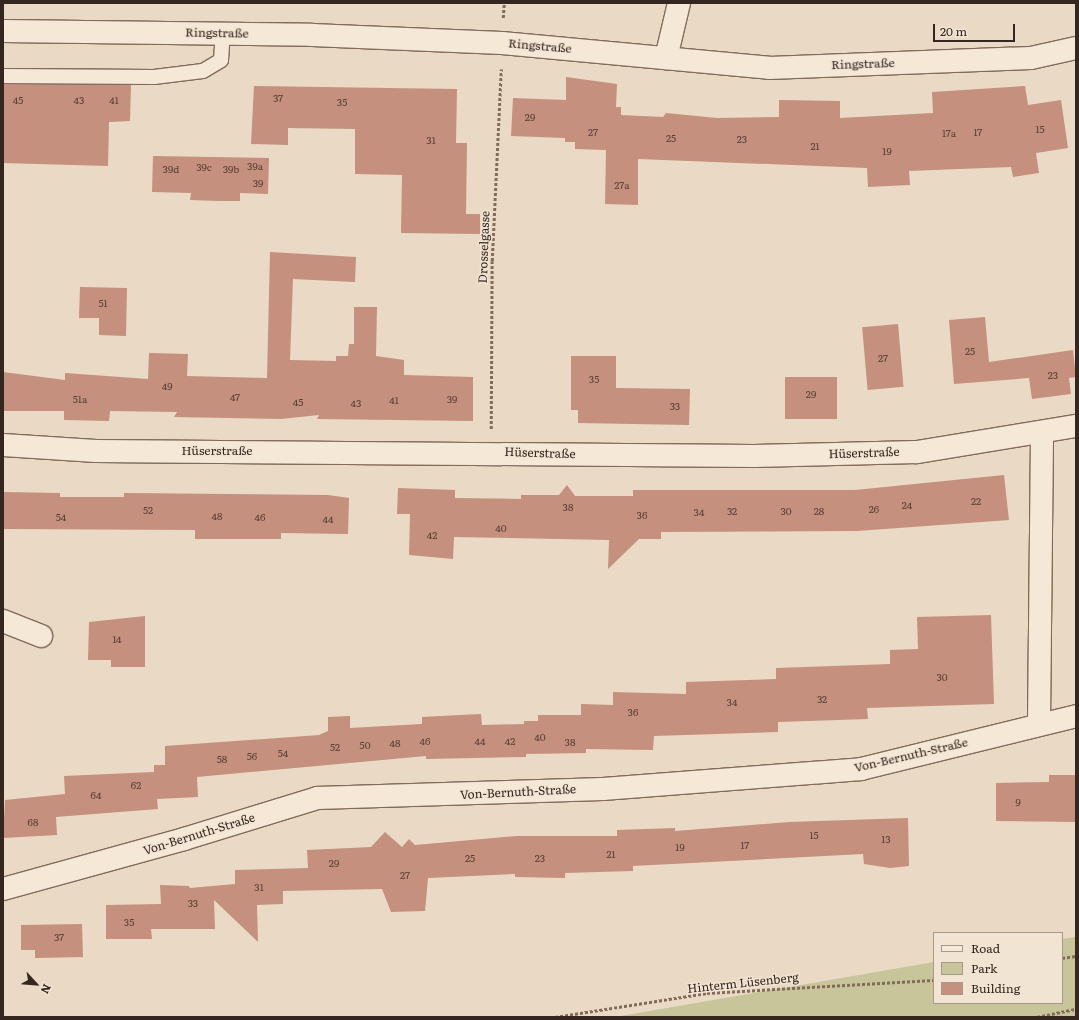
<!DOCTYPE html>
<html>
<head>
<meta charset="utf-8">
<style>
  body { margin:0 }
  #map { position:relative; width:1079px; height:1020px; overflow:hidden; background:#ead9c4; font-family:Literata,serif }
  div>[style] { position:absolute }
  .green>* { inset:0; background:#c7c599 }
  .building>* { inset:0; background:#c5907d; transform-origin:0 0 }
  .path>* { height:2.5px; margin-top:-1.25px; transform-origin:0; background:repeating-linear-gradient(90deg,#836b5c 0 3px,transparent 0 5px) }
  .roads { filter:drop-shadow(1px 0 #836b5c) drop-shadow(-1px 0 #836b5c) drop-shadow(0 1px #836b5c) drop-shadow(0 -1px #836b5c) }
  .lane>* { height:14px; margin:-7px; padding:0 7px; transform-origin:7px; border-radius:7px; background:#f6e8d7 }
  .street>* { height:22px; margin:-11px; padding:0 11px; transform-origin:11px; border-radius:11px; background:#f6e8d7 }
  span { translate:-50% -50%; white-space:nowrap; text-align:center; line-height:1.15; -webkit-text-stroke:3px #f2e4d3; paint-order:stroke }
  .number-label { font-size:10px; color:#594036 }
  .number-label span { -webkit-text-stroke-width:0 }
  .street-label { font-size:12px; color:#35261f }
  .frame { position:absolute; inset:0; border:4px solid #35261f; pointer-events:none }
  .legend { position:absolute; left:933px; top:932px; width:130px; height:72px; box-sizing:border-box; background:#f2e4d3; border:1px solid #a6988b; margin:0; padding:5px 7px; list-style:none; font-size:12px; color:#35261f }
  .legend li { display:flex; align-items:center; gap:8px; height:20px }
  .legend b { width:20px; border:1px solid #a6988b }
  .north { position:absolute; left:16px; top:964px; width:40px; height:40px; -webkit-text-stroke:3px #f2e4d3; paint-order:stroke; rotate:116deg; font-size:11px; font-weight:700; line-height:16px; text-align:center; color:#35261f }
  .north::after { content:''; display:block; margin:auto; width:14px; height:18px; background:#35261f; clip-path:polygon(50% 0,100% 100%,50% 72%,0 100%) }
  .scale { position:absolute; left:933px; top:24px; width:82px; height:18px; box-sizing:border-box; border:2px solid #35261f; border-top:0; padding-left:5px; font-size:12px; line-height:14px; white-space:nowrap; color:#35261f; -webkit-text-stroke:3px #f2e4d3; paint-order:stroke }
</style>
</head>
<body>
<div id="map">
  <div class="green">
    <div style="clip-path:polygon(1076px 937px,1076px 1017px,615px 1017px,934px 962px,934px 1003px,1062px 1003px,1062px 939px)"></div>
  </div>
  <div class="building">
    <div style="clip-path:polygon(566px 77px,617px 84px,616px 107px,621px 107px,621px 115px,663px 117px,666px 113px,717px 118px,779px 117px,779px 100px,840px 101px,840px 118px,933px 113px,932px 92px,1025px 86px,1028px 105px,1061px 100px,1068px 148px,1036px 153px,1039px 173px,1013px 177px,1011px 167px,909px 171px,910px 185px,868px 187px,867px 168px,638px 159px,638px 205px,605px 204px,606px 150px,575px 149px,575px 142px,565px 142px,565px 138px,511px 136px,513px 98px,566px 100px)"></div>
    <div style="clip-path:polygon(3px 84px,131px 85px,130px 121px,109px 122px,108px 166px,3px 163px)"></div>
    <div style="clip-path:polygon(254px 86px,457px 89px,456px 143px,467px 143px,466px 214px,480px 214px,480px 234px,401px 233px,402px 175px,355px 174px,355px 129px,288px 128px,288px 145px,251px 144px)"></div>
    <div style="clip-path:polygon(153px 156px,269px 158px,268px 194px,240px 193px,240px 201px,220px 201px,190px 200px,191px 193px,152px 192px)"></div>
    <div style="clip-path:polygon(270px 252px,356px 257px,355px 282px,293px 279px,290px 360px,336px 361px,336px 356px,348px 356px,349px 344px,354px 344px,354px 307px,377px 307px,376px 356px,404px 360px,404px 375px,473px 377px,473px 421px,317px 419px,319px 415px,281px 419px,174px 417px,177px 412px,110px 411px,109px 421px,64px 420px,64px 411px,3px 411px,3px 372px,65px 380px,65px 373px,148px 379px,149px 353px,188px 354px,187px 376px,267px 378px)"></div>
    <div style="clip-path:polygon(80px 287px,127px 288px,126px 336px,99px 335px,99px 318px,79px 318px)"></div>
    <div style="clip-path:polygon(985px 317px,989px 362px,1073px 350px,1076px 377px,1069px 378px,1071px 394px,1032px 399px,1029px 378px,954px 384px,949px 320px)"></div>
    <div style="left:898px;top:324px;width:63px;height:36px;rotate:85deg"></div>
    <div style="clip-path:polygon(571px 356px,616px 356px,616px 388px,690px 389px,689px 425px,578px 423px,578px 410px,571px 410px)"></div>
    <div style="left:785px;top:377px;width:52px;height:42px"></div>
    <div style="clip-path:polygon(1004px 475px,1009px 520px,857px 531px,661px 532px,661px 539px,639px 539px,608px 569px,609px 540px,454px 537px,453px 559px,409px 555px,410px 514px,397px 514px,398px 488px,455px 490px,455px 498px,521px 499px,521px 495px,559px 495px,567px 485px,575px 496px,633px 496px,633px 490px,855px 490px)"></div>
    <div style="clip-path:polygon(3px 492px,60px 493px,60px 497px,124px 497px,124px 493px,328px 495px,349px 498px,348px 534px,281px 533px,281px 539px,195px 539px,195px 530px,3px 529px)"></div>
    <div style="clip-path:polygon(991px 615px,994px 704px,867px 708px,868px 719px,778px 722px,778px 732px,654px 736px,653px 750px,586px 749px,586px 753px,526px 754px,526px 757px,426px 759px,426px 756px,197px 777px,198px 797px,157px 799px,158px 809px,56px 817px,57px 835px,3px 838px,5px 800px,65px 794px,64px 776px,154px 772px,154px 765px,165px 765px,165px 746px,319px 735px,328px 731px,328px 717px,350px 716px,350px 728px,422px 724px,422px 717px,460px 715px,481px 714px,482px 725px,524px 724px,524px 721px,538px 721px,538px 715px,581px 715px,581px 704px,613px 705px,613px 692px,686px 694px,686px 682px,776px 679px,776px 668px,890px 664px,890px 650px,918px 649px,917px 617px)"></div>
    <div style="clip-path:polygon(145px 616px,145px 667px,111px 667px,111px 660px,88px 660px,89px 622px)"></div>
    <div style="clip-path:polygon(1049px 775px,1076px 775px,1076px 822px,996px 821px,996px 783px,1049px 782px)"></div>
    <div style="clip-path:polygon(908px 818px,909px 866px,890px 868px,864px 864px,863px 854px,633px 866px,633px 871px,565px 873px,565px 878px,515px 877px,515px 874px,428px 878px,425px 911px,391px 912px,382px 889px,283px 891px,283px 904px,257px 905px,258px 942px,214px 900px,215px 929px,151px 929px,152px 939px,106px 939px,106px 905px,161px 904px,160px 885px,189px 886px,190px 888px,235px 884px,235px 870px,308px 868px,307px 850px,371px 847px,385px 832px,402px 847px,409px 839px,415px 845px,517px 836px,617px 836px,617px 830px,675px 828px,675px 831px,789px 822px)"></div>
    <div style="clip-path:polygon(82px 924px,83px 957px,35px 958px,35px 950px,21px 950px,21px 925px)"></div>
  </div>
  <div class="path">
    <div style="left:503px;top:18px;width:15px;rotate:-86deg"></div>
    <div style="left:491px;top:429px;width:168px;rotate:-89.7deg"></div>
    <div style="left:492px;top:261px;width:192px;rotate:-87.3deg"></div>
    <div style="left:1062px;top:958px;width:14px;rotate:-8deg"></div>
    <div style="left:555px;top:1017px;width:154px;rotate:-9deg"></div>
    <div style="left:707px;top:993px;width:227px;rotate:-3.3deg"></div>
    <div style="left:1037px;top:1017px;width:40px;rotate:-12deg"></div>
  </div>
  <div class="roads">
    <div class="lane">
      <div style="left:3px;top:76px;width:151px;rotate:0.4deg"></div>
      <div style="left:154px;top:77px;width:49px;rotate:-7deg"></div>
      <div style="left:203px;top:71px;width:21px;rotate:-31deg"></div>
      <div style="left:221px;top:60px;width:26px;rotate:-86deg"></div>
    </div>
    <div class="street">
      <div style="left:3px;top:31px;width:309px;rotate:0.7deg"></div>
      <div style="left:312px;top:35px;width:190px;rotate:2.4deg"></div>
      <div style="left:502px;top:43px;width:268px;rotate:5.3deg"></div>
      <div style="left:769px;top:68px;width:262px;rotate:-2.2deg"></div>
      <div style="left:1031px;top:58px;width:46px;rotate:-12.5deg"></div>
      <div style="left:666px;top:58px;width:57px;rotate:-76.7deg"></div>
      <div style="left:3px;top:445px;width:93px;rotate:3.7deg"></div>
      <div style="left:96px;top:451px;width:658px;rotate:0.44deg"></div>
      <div style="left:754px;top:456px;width:163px;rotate:-1.4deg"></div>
      <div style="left:917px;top:452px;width:161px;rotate:-9.3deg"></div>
      <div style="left:3px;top:621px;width:41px;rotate:21.5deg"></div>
      <div style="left:1039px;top:723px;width:291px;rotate:-89.4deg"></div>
      <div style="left:3px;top:889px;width:188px;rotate:-15.4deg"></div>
      <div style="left:184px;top:839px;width:139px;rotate:-17.1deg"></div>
      <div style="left:317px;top:798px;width:286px;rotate:-1.8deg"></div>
      <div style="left:603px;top:789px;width:259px;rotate:-4.4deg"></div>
      <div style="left:861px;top:769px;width:221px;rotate:-13.8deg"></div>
    </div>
  </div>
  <div class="number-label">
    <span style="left:278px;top:98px">37</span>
    <span style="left:18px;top:100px">45</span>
    <span style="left:79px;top:100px">43</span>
    <span style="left:114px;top:100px">41</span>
    <span style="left:342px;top:102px">35</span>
    <span style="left:530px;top:117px">29</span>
    <span style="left:1040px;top:129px">15</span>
    <span style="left:593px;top:132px">27</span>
    <span style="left:978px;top:132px">17</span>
    <span style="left:949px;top:133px">17a</span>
    <span style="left:671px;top:138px">25</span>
    <span style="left:742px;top:139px">23</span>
    <span style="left:431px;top:140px">31</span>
    <span style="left:815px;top:146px">21</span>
    <span style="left:887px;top:151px">19</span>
    <span style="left:255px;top:166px">39a</span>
    <span style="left:204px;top:167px">39c</span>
    <span style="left:171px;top:169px">39d</span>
    <span style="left:231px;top:169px">39b</span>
    <span style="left:258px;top:183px">39</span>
    <span style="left:622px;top:185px">27a</span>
    <span style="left:103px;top:303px">51</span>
    <span style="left:970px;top:351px">25</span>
    <span style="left:883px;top:358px">27</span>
    <span style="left:1053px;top:375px">23</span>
    <span style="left:594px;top:379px">35</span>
    <span style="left:167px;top:386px">49</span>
    <span style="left:811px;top:394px">29</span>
    <span style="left:235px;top:397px">47</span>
    <span style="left:80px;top:399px">51a</span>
    <span style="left:452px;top:399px">39</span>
    <span style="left:394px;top:400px">41</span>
    <span style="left:298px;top:402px">45</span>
    <span style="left:356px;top:403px">43</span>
    <span style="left:675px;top:406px">33</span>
    <span style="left:976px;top:501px">22</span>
    <span style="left:907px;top:505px">24</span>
    <span style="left:568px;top:507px">38</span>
    <span style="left:874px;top:509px">26</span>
    <span style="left:148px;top:510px">52</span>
    <span style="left:732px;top:511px">32</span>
    <span style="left:786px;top:511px">30</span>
    <span style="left:819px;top:511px">28</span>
    <span style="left:699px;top:512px">34</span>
    <span style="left:642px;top:515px">36</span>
    <span style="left:217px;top:516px">48</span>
    <span style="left:61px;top:517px">54</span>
    <span style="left:260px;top:517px">46</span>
    <span style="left:328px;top:519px">44</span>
    <span style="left:501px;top:528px">40</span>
    <span style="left:432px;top:535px">42</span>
    <span style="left:117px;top:639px">14</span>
    <span style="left:942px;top:677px">30</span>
    <span style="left:822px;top:699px">32</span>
    <span style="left:732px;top:702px">34</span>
    <span style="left:633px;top:712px">36</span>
    <span style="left:540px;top:737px">40</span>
    <span style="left:425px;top:741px">46</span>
    <span style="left:480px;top:741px">44</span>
    <span style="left:510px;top:741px">42</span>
    <span style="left:570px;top:742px">38</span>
    <span style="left:395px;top:743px">48</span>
    <span style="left:365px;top:745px">50</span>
    <span style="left:335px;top:747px">52</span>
    <span style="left:283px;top:753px">54</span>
    <span style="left:252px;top:756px">56</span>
    <span style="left:222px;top:759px">58</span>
    <span style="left:136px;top:785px">62</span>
    <span style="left:96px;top:795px">64</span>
    <span style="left:1018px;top:802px">9</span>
    <span style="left:33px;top:822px">68</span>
    <span style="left:814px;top:835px">15</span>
    <span style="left:886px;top:839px">13</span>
    <span style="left:745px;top:845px">17</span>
    <span style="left:680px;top:847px">19</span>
    <span style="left:611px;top:854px">21</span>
    <span style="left:470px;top:858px">25</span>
    <span style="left:540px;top:858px">23</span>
    <span style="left:334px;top:863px">29</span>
    <span style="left:405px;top:875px">27</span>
    <span style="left:259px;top:887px">31</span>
    <span style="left:193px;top:903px">33</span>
    <span style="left:129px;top:922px">35</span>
    <span style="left:59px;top:937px">37</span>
  </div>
  <div class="street-label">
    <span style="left:217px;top:33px;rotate:1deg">Ringstraße</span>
    <span style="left:540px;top:46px;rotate:5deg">Ringstraße</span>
    <span style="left:863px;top:64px;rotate:-2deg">Ringstraße</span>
    <span style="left:484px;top:247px;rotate:-88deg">Drosselgasse</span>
    <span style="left:217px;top:451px">Hüserstraße</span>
    <span style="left:540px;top:453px;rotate:2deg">Hüserstraße</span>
    <span style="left:864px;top:453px;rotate:-2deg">Hüserstraße</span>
    <span style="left:911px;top:755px;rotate:-13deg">Von-Bernuth-Straße</span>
    <span style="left:518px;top:792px;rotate:-3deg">Von-Bernuth-Straße</span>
    <span style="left:199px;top:834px;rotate:-17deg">Von-Bernuth-Straße</span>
    <span style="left:743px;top:983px;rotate:-6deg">Hinterm Lüsenberg</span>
  </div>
  <div class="frame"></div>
  <ul class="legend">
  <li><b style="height:5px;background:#f6e8d7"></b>Road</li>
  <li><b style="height:11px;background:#c7c599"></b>Park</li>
  <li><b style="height:11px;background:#c5907d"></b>Building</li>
  </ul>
  <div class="north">N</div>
  <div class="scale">20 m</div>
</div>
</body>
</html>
